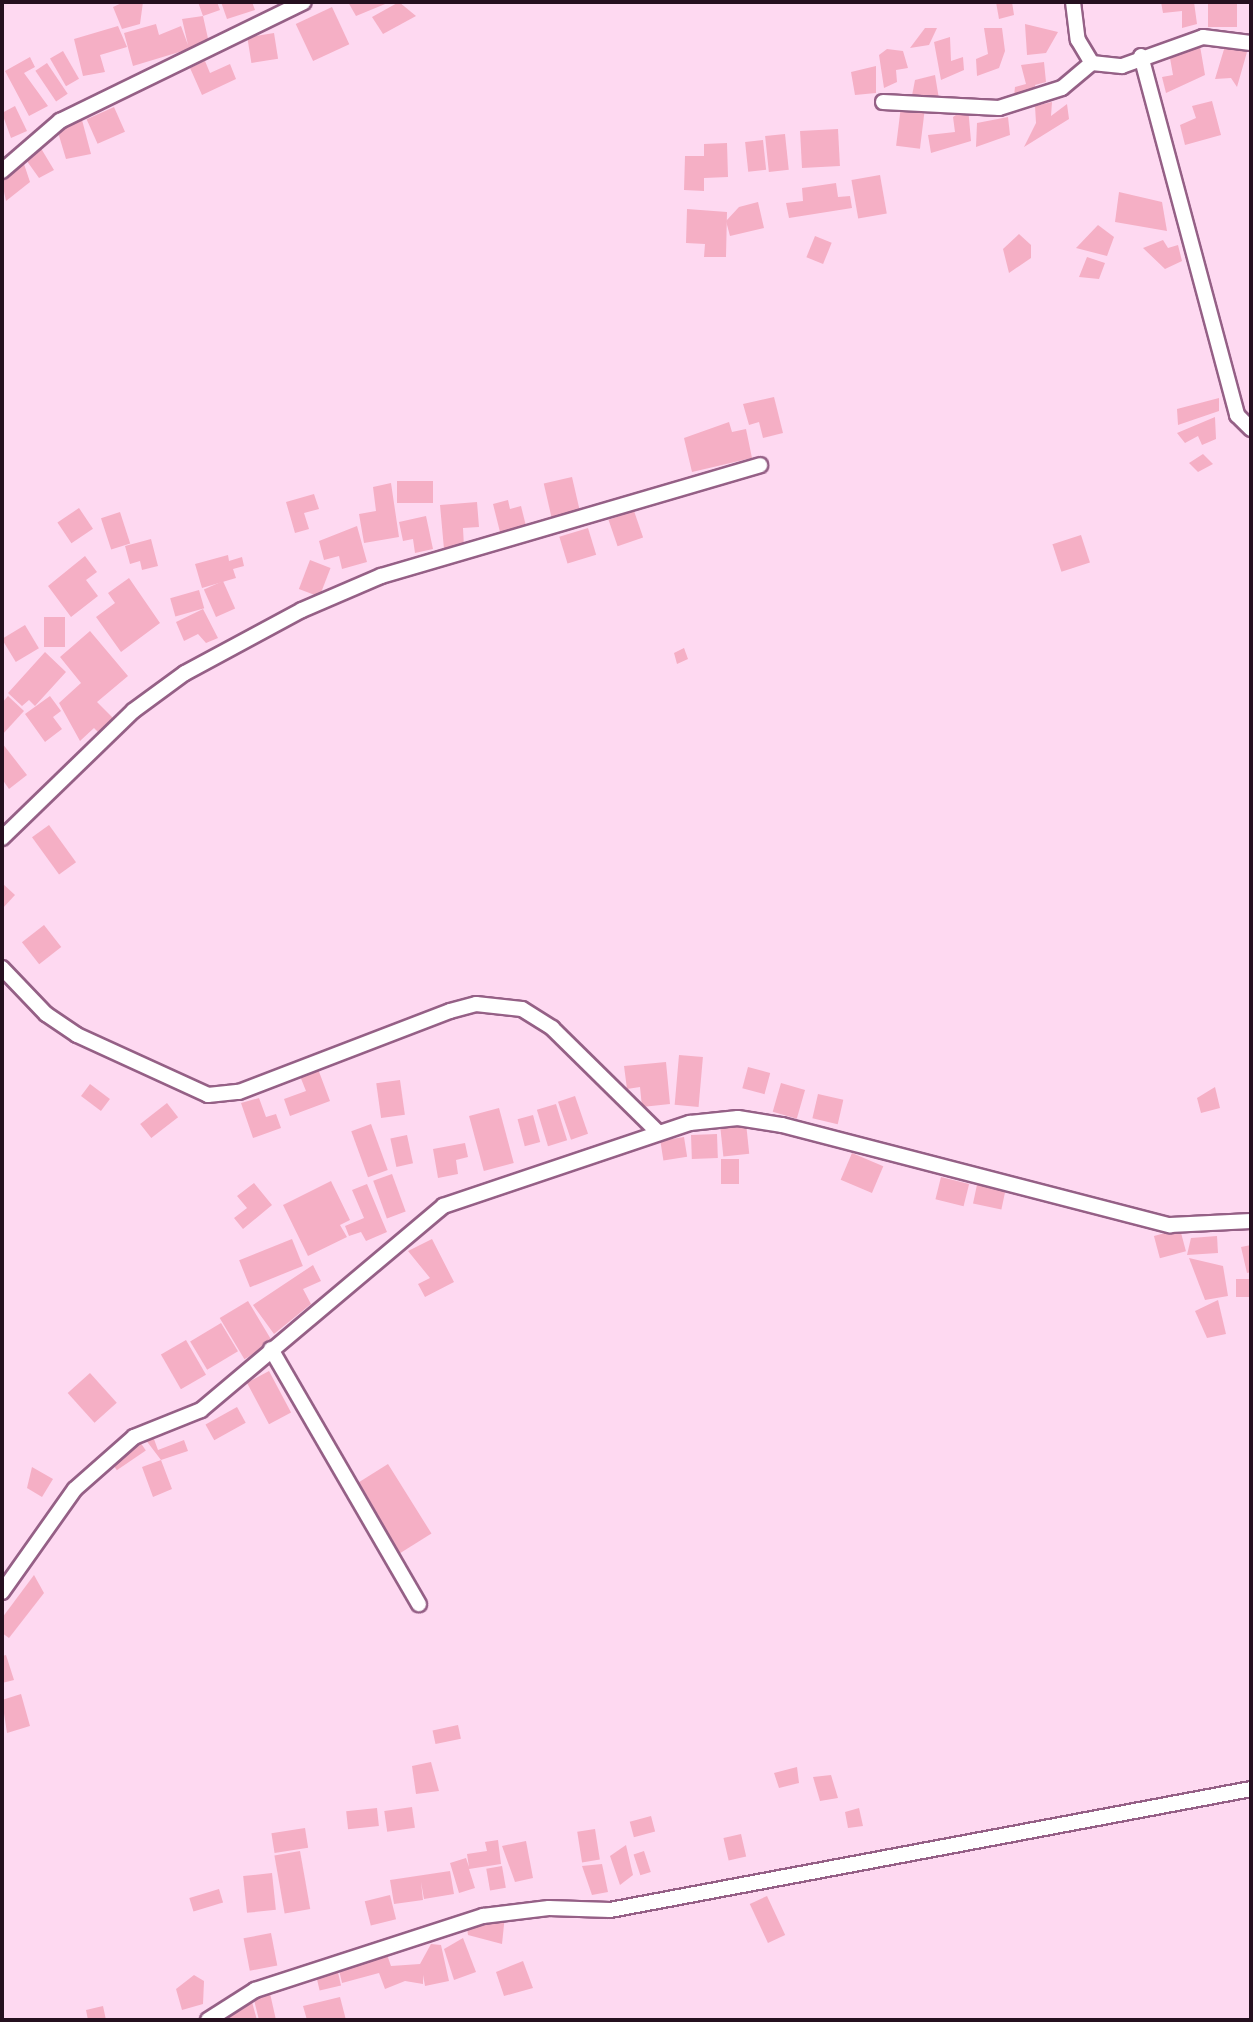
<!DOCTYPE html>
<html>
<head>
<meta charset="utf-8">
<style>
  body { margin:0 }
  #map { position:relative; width:1253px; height:2022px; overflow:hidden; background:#fed9f1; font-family:Spectral,serif }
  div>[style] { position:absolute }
  .building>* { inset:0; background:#f5afc5; transform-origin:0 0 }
  .roads { filter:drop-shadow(2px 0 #956086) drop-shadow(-2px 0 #956086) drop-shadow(0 2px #956086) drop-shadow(0 -2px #956086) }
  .minor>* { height:14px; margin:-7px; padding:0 7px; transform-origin:7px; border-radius:7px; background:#fff }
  span { translate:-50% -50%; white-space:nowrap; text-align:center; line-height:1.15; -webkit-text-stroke:6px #fed9f1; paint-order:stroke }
  .frame { position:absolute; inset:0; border:4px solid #25101f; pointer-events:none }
</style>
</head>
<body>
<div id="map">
  <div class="building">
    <div style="clip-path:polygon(124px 2px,143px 2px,140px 24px,122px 29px,113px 7px)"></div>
    <div style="clip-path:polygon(198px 2px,217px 2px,220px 10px,203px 16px,209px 43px,133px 66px,124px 33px,156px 24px,159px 35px,181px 26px,188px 45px,182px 19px,203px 16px)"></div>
    <div style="clip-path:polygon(221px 2px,252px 2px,255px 10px,227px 19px)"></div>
    <div style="clip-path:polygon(348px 2px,390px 2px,356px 16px)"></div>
    <div style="clip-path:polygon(399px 2px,416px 16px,383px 34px,372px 17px)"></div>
    <div style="clip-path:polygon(996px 2px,1012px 2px,1014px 15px,999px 19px)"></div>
    <div style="clip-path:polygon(1161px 2px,1194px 2px,1197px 24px,1182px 28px,1182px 11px,1163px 13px)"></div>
    <div style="left:1208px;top:2px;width:29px;height:25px"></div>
    <div style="left:332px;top:7px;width:41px;height:40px;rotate:65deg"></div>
    <div style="clip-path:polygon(1025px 24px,1058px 32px,1046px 53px,1027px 55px)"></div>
    <div style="clip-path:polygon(118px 26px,127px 47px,100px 55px,105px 72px,83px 76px,74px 39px)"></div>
    <div style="clip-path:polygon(925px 28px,937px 28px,929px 45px,910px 48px)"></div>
    <div style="clip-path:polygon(984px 28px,1002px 28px,1005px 51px,999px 68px,977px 76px,976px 59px,988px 54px)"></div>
    <div style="left:274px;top:33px;width:26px;height:27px;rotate:81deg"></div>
    <div style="clip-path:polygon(950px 37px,951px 61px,963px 57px,964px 70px,941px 80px,934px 42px)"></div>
    <div style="clip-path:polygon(1200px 46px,1205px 75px,1166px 93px,1162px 77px,1173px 75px,1170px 58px)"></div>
    <div style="clip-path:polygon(1225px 46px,1247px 52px,1237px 87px,1231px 78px,1215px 79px)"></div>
    <div style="clip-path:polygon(887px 49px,903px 51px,908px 68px,896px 70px,897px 82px,884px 88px,879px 55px)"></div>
    <div style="left:63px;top:51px;width:32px;height:15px;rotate:60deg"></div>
    <div style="clip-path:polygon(30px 57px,35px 67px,24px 73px,48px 106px,29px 116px,5px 71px)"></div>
    <div style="clip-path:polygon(205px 61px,210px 73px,230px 64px,236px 79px,202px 95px,190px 68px)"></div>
    <div style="clip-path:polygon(1044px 62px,1046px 82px,1035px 85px,1037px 97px,1013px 105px,1015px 87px,1026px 84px,1021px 65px)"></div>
    <div style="left:47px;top:63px;width:37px;height:14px;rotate:56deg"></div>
    <div style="clip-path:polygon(876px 66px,876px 93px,855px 95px,851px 72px)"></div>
    <div style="clip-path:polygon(935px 75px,939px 99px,911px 101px,915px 80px)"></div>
    <div style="clip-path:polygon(1212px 101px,1221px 135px,1185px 145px,1180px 125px,1196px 118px,1192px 106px)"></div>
    <div style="clip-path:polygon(1052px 102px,1051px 116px,1067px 104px,1069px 119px,1024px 147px,1036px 123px,1035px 106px)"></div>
    <div style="clip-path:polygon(15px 106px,27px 131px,11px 138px,2px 113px)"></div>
    <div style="left:901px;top:106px;width:24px;height:40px;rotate:7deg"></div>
    <div style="left:114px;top:107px;width:27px;height:30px;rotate:66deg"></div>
    <div style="clip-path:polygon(968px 107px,971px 141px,931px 153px,928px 135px,955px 132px,953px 117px)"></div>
    <div style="clip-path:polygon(1008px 117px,1010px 135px,976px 147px,977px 123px)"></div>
    <div style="clip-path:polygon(82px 120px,91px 154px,66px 159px,57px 129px)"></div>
    <div style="left:838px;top:129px;width:37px;height:38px;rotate:87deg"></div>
    <div style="left:785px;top:134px;width:36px;height:20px;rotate:84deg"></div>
    <div style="left:763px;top:140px;width:30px;height:18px;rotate:84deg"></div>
    <div style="clip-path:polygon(727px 143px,728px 177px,704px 178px,704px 191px,684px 190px,685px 156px,704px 156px,704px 144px)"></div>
    <div style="clip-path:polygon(39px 145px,54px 170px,39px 178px,24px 157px)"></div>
    <div style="clip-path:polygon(24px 164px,30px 182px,6px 201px,2px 182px)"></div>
    <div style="left:880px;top:175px;width:39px;height:29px;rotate:80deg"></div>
    <div style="clip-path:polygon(836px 183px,838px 197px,850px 196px,852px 208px,789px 218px,786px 203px,803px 201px,802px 188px)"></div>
    <div style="clip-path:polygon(1119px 192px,1162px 202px,1167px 231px,1115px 222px)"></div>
    <div style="clip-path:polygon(758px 202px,764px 228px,730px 236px,726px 221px,739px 207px)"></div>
    <div style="clip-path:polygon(687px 209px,727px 212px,726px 257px,704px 257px,705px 244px,686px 243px)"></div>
    <div style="clip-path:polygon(1098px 225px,1114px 237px,1107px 256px,1076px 248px)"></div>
    <div style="clip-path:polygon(1019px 234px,1031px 245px,1031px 258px,1009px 273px,1003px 249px)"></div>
    <div style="left:815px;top:236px;width:18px;height:23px;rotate:22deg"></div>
    <div style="clip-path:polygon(1163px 240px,1168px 248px,1178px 245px,1182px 261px,1165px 269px,1143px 248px)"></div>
    <div style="clip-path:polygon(1087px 257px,1105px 263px,1099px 279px,1079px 277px)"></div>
    <div style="clip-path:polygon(774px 397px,783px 433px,763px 438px,759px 422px,749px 425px,743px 404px)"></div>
    <div style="clip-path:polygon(1219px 398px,1219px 411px,1178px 425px,1177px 409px)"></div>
    <div style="clip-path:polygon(1215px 417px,1216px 439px,1202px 445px,1198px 436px,1185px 443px,1177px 433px)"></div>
    <div style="clip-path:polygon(729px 422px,732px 432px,746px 429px,752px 458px,692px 472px,684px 438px)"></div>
    <div style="clip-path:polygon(1203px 454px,1213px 464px,1198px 472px,1189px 463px)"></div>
    <div style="left:572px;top:477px;width:35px;height:29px;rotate:77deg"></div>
    <div style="left:397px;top:481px;width:36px;height:22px"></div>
    <div style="clip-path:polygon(391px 483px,399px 537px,364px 543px,359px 514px,376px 511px,373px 487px)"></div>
    <div style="clip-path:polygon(314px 494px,319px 509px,304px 513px,309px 529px,295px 533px,286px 502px)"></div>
    <div style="clip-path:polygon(508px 500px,510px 509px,521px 506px,526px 526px,500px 532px,493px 504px)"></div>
    <div style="clip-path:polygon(477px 502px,479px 527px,463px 528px,464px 547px,444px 549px,440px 505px)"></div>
    <div style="left:79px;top:508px;width:25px;height:26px;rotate:56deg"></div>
    <div style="left:634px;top:511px;width:28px;height:27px;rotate:71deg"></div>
    <div style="left:120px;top:512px;width:33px;height:20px;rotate:72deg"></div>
    <div style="clip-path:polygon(426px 516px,433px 549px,415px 553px,413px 539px,403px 541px,399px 522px)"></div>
    <div style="clip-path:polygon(357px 526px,367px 562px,342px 569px,339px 556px,324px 560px,319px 541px)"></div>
    <div style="left:588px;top:528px;width:28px;height:30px;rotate:73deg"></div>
    <div style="left:1081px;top:535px;width:29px;height:30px;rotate:72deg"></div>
    <div style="clip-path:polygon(151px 539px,158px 566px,142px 570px,140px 561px,130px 564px,125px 546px)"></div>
    <div style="clip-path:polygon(228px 555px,229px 561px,242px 557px,244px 566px,233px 569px,236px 578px,202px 588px,195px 564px)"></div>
    <div style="clip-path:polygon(85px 556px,97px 572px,86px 580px,98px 596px,71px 617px,48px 586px)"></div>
    <div style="left:310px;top:560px;width:22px;height:31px;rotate:21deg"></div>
    <div style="clip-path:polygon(129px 578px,160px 623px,121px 652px,96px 617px,115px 603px,108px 593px)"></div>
    <div style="left:223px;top:581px;width:30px;height:21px;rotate:66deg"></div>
    <div style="left:199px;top:590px;width:19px;height:30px;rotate:74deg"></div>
    <div style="clip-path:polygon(203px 609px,218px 638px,206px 643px,198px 634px,184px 641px,176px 622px)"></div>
    <div style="left:44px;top:617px;width:21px;height:30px"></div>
    <div style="left:25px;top:625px;width:27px;height:27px;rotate:59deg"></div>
    <div style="clip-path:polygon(90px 631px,128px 676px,97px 702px,116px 721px,101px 735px,94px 728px,80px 741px,59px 703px,81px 683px,60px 657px)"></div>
    <div style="clip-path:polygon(684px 648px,688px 659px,677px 664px,674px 653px)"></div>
    <div style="clip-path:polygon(45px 652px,66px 672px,35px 706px,29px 700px,22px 706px,8px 693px)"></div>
    <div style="clip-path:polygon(8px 696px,24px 711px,2px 735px,2px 703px)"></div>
    <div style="clip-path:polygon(50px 696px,61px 711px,53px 717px,62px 729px,45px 742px,25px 714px)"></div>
    <div style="clip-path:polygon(2px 743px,27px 775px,9px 789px,2px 779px)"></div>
    <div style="left:49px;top:825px;width:46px;height:21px;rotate:54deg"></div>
    <div style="clip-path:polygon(2px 883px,15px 895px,2px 909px)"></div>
    <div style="left:44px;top:925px;width:28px;height:28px;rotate:52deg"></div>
    <div style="left:679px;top:1055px;width:24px;height:50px;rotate:5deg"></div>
    <div style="clip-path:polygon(666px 1062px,670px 1104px,642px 1107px,640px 1087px,627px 1089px,624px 1066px)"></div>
    <div style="left:748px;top:1067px;width:23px;height:22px;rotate:15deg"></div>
    <div style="clip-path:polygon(318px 1069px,330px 1101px,290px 1116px,284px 1099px,306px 1091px,300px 1076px)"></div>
    <div style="left:400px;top:1080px;width:35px;height:24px;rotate:82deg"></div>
    <div style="left:781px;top:1083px;width:25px;height:30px;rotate:16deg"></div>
    <div style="left:90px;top:1084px;width:25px;height:15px;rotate:37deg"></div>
    <div style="clip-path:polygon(1215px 1087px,1220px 1108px,1201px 1113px,1197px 1098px)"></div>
    <div style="left:818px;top:1094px;width:26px;height:25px;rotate:13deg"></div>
    <div style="left:575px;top:1096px;width:40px;height:18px;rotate:71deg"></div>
    <div style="clip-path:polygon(259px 1098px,266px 1117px,276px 1114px,281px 1128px,253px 1138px,241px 1103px)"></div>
    <div style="left:167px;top:1103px;width:18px;height:34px;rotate:52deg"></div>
    <div style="left:556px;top:1104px;width:38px;height:20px;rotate:73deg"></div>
    <div style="left:499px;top:1108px;width:57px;height:31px;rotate:75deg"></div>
    <div style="left:533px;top:1115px;width:28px;height:16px;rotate:75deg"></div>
    <div style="left:746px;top:1123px;width:31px;height:26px;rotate:84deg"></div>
    <div style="left:371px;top:1124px;width:49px;height:21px;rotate:70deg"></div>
    <div style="left:717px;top:1134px;width:24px;height:26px;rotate:88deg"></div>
    <div style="left:407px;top:1135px;width:29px;height:17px;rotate:78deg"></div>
    <div style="left:684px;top:1137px;width:20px;height:24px;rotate:81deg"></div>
    <div style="clip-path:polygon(465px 1143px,468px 1157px,456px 1160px,458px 1174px,438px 1178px,433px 1149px)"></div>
    <div style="left:852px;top:1153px;width:34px;height:29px;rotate:23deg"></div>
    <div style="left:721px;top:1159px;width:18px;height:25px"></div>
    <div style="left:392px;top:1174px;width:40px;height:20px;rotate:70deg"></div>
    <div style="left:941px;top:1177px;width:29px;height:23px;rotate:14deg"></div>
    <div style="left:978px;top:1180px;width:29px;height:24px;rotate:12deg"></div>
    <div style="clip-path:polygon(331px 1181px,350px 1220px,340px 1225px,347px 1237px,308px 1256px,283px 1205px)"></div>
    <div style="clip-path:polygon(254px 1183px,272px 1205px,243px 1229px,234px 1218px,247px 1208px,237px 1196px)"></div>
    <div style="clip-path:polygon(367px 1184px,387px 1232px,366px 1241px,361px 1232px,349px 1236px,345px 1226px,364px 1218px,352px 1190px)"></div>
    <div style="left:1180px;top:1229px;width:23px;height:27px;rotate:75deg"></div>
    <div style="clip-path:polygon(1217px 1236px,1218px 1253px,1187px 1255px,1191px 1238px)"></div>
    <div style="left:292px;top:1239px;width:29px;height:57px;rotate:68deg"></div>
    <div style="clip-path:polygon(432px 1239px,454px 1282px,425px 1297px,418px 1284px,430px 1278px,408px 1251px)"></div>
    <div style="clip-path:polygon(1251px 1245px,1251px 1272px,1247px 1273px,1241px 1247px)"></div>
    <div style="clip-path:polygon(1189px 1258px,1223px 1266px,1228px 1296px,1205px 1300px)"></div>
    <div style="clip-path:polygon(313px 1265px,321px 1281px,303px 1289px,311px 1304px,274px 1334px,253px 1305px)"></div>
    <div style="left:1236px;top:1279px;width:15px;height:18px"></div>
    <div style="clip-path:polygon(1218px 1300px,1226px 1334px,1207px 1338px,1195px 1311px)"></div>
    <div style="left:248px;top:1301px;width:48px;height:33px;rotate:59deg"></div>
    <div style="left:221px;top:1323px;width:33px;height:36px;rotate:59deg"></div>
    <div style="left:186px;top:1340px;width:40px;height:29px;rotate:60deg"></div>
    <div style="left:269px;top:1371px;width:47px;height:25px;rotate:62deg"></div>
    <div style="left:90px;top:1373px;width:40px;height:30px;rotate:48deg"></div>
    <div style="left:237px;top:1407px;width:18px;height:36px;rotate:61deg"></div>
    <div style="clip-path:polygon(151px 1431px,158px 1450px,184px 1440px,188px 1451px,161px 1460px,172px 1489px,153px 1497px,142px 1467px,161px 1460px,142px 1435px)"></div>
    <div style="left:138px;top:1439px;width:14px;height:35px;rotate:56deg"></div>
    <div style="left:388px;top:1464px;width:82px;height:40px;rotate:58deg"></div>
    <div style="clip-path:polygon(32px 1467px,53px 1479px,42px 1497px,27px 1488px)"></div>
    <div style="clip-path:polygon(34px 1575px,44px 1593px,9px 1638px,2px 1633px,2px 1618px)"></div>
    <div style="clip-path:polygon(6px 1655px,14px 1680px,2px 1683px,2px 1656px)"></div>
    <div style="clip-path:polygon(21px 1694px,30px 1726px,7px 1733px,2px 1700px)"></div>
    <div style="left:458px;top:1725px;width:14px;height:26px;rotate:78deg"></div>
    <div style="clip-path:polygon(431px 1762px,439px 1791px,416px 1794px,412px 1766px)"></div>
    <div style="clip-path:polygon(797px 1767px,799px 1783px,779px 1788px,774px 1773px)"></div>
    <div style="clip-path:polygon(831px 1775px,838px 1798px,820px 1801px,813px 1777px)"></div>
    <div style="left:412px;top:1807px;width:21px;height:28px;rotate:82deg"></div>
    <div style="left:377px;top:1808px;width:18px;height:31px;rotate:84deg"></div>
    <div style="clip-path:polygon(859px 1808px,863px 1826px,848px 1828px,845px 1812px)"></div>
    <div style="left:651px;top:1816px;width:16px;height:22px;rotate:75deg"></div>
    <div style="left:305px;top:1828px;width:20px;height:34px;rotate:81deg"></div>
    <div style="left:595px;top:1829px;width:31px;height:18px;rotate:81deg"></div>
    <div style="left:741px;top:1834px;width:23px;height:18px;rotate:77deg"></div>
    <div style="clip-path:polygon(498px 1840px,501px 1864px,469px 1869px,475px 1888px,459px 1893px,450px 1863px,466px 1858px,469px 1867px,467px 1854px,487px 1851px,485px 1842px)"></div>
    <div style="clip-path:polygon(526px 1841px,533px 1878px,515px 1882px,502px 1846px)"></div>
    <div style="clip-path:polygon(626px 1845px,633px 1875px,620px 1885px,610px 1856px)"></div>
    <div style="left:300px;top:1851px;width:59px;height:26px;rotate:80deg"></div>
    <div style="left:644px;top:1851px;width:22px;height:11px;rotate:72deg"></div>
    <div style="clip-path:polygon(602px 1864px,608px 1892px,592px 1895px,582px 1866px)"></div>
    <div style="left:502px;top:1866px;width:22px;height:16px;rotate:80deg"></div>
    <div style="clip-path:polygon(450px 1871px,454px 1894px,424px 1899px,421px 1882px,423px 1900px,394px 1904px,390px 1880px)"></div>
    <div style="left:272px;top:1873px;width:37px;height:29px;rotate:84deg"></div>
    <div style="left:219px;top:1889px;width:14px;height:31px;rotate:73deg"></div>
    <div style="left:390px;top:1895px;width:25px;height:26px;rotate:76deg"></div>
    <div style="left:767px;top:1896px;width:43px;height:19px;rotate:65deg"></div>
    <div style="clip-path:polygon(505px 1915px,502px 1944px,468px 1935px,466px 1921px)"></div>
    <div style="left:271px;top:1933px;width:33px;height:28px;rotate:79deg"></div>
    <div style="clip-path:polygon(463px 1938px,476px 1972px,454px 1980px,444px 1949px)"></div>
    <div style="clip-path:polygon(431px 1944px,441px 1945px,449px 1981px,425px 1986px,423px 1975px,423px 1984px,405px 1981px,385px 1989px,379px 1973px,342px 1983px,338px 1966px,385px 1949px,391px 1966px,420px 1964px)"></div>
    <div style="clip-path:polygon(523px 1961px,533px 1988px,504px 1996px,496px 1972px)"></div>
    <div style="left:337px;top:1968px;width:18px;height:22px;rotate:77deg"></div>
    <div style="clip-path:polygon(194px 1975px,204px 1981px,203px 2004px,182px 2010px,176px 1989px)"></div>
    <div style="clip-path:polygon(269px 1989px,276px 2020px,259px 2020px,252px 1992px)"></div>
    <div style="clip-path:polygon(340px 1997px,346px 2020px,307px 2020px,303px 2006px)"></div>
    <div style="clip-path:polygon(252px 2002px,257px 2020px,227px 2020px,224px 2010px)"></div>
    <div style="clip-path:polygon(103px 2006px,106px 2020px,88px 2020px,86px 2010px)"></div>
  </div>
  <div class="roads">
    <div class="minor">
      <div style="left:1073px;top:2px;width:38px;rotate:83deg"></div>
      <div style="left:1078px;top:40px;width:27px;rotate:59deg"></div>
      <div style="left:1092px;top:63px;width:30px;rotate:6deg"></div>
      <div style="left:1122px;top:66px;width:86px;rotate:-19.7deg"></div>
      <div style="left:1203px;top:37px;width:48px;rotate:7.1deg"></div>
      <div style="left:1141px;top:56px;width:372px;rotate:75deg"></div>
      <div style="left:1237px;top:415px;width:20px;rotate:45deg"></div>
      <div style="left:883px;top:102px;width:116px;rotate:3deg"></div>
      <div style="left:999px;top:108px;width:66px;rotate:-17.6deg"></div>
      <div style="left:1062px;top:88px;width:39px;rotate:-40deg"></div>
      <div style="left:2px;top:171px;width:77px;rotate:-40.8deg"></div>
      <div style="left:60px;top:121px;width:271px;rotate:-26deg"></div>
      <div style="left:2px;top:838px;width:182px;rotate:-44.1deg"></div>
      <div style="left:133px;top:711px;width:64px;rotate:-36.2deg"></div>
      <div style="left:185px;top:673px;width:133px;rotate:-28.3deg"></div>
      <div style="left:302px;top:610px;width:86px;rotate:-23.3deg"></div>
      <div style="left:381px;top:576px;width:395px;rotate:-16.3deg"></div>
      <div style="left:2px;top:968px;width:64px;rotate:46.3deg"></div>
      <div style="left:46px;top:1014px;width:37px;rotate:34deg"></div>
      <div style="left:77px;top:1035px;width:144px;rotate:24.6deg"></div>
      <div style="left:208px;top:1095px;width:31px;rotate:-6deg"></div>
      <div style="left:239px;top:1092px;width:226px;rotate:-21deg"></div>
      <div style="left:450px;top:1011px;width:27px;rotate:-15deg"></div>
      <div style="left:476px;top:1004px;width:46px;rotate:6.2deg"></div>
      <div style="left:522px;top:1009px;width:36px;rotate:32deg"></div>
      <div style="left:552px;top:1028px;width:148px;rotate:44.5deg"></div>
      <div style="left:271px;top:1349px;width:295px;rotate:59.9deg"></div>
      <div style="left:2px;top:1592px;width:126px;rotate:-54.7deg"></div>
      <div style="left:75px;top:1489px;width:79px;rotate:-41.4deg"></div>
      <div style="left:134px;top:1437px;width:72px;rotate:-21.9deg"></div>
      <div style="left:201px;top:1410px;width:317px;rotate:-40.1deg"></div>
      <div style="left:443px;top:1206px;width:261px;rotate:-18.6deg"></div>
      <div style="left:690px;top:1123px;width:48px;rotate:-5.9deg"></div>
      <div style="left:738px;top:1118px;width:45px;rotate:9deg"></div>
      <div style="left:782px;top:1125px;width:401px;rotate:14.5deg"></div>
      <div style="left:1170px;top:1225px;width:81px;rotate:-2.8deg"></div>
      <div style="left:208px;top:2020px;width:56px;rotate:-32.6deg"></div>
      <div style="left:255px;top:1990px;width:240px;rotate:-18deg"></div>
      <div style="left:483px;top:1916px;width:66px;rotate:-6.9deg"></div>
      <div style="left:549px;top:1908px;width:61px;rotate:1.9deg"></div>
      <div style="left:610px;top:1910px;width:652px;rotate:-10.69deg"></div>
    </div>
  </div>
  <div class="frame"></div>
</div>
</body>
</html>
